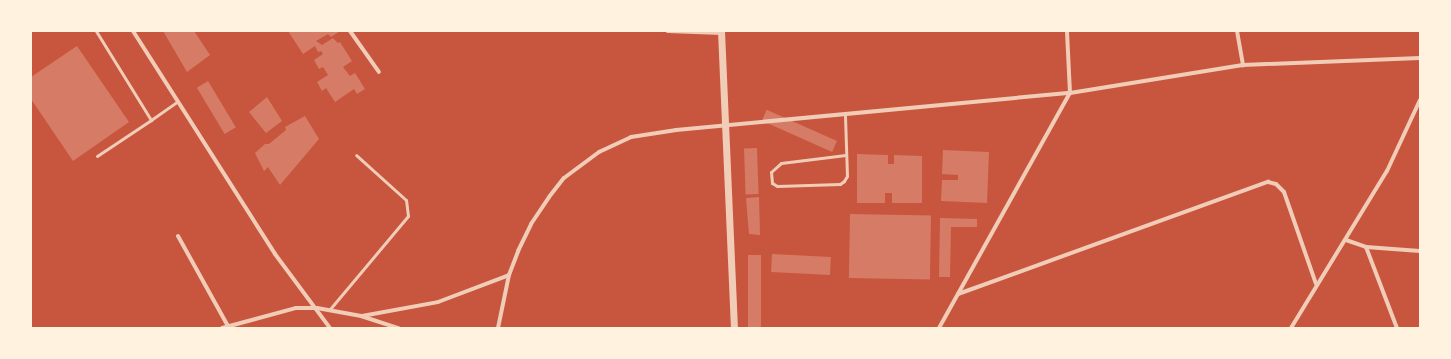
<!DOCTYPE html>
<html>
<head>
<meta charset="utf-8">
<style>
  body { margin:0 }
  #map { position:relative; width:1451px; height:359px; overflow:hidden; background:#c8553d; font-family:Signika,sans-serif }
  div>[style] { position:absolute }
  .building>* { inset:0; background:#d67c66; transform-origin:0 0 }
  .service>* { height:3px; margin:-1.5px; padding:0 1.5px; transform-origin:1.5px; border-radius:1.5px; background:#f1ccb7 }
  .minor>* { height:4px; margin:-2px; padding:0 2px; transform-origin:2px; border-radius:2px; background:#f1ccb7 }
  .tertiary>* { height:7px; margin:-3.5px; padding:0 3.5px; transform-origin:3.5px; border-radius:3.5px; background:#f1ccb7 }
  span { translate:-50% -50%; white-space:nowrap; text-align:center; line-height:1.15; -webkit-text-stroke:3.5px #fff3e0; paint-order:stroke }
  .frame { position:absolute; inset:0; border:32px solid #fff3e0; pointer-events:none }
</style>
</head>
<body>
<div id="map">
  <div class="building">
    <div style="clip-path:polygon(163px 31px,194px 31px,210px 55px,187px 72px)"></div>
    <div style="clip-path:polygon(288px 31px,340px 31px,331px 37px,328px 34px,316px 41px,322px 45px,333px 38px,338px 43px,340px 42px,352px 61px,343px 67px,350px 76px,355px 73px,365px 89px,357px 94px,354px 89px,335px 102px,326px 88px,322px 91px,317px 82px,328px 75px,323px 67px,319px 69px,314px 60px,323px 54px,321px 51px,318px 52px,315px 46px,303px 54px)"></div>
    <div style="clip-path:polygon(77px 46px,129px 122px,73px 161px,31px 99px,31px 77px)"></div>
    <div style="left:208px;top:81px;width:54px;height:13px;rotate:59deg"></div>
    <div style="clip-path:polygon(267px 97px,282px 121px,266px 133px,249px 112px)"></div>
    <div style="clip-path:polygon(305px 116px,319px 139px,280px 185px,268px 167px,264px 171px,255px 153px,265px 144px,269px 144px,286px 130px,285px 127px)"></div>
    <div style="left:837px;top:141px;width:12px;height:77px;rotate:114deg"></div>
    <div style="left:757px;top:148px;width:46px;height:13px;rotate:88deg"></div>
    <div style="clip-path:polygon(943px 150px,989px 152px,987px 203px,941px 201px,942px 180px,958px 180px,958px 175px,942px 174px)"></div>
    <div style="clip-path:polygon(857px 154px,888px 155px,888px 164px,894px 164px,894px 155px,922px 156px,922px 203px,892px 203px,892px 193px,885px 193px,885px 203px,857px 203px)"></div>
    <div style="clip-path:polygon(759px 197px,760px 235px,749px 234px,746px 198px)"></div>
    <div style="left:850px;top:214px;width:81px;height:64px;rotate:1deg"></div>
    <div style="clip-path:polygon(940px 218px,977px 219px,977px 227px,951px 227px,950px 277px,939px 277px)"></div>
    <div style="left:772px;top:254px;width:59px;height:18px;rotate:3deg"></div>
    <div style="left:748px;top:255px;width:13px;height:73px"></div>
  </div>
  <div class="service">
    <div style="left:96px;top:31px;width:105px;rotate:58.3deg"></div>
    <div style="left:151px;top:120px;width:32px;rotate:-35deg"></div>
    <div style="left:667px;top:31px;width:54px;rotate:2.1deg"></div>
    <div style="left:845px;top:116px;width:60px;rotate:88.1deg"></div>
    <div style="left:847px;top:176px;width:6px;rotate:121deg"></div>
    <div style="left:844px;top:181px;width:5px;rotate:143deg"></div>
    <div style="left:840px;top:184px;width:63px;rotate:178.2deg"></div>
    <div style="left:777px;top:186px;width:6px;rotate:-149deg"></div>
    <div style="left:772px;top:183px;width:11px;rotate:-95deg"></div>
    <div style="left:771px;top:172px;width:13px;rotate:-42deg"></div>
    <div style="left:781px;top:163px;width:65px;rotate:-7deg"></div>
    <div style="left:97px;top:156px;width:65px;rotate:-33.7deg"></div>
    <div style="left:330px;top:309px;width:121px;rotate:-50deg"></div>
    <div style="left:408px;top:216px;width:16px;rotate:-97deg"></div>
    <div style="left:406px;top:200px;width:67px;rotate:-138deg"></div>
  </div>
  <div class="minor">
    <div style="left:133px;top:31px;width:264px;rotate:57.5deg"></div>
    <div style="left:275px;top:254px;width:92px;rotate:53.4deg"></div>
    <div style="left:350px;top:31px;width:50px;rotate:54.7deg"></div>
    <div style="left:1237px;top:31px;width:35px;rotate:80deg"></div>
    <div style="left:178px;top:236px;width:105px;rotate:61deg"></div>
    <div style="left:1346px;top:240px;width:21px;rotate:19deg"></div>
    <div style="left:1366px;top:247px;width:87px;rotate:69.1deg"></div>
    <div style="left:1366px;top:247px;width:54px;rotate:4.2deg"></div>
    <div style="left:958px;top:294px;width:330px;rotate:-19.9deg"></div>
    <div style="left:1268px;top:182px;width:8px;rotate:14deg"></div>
    <div style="left:1276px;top:184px;width:11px;rotate:45deg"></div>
    <div style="left:1284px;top:192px;width:97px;rotate:70.8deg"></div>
    <div style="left:362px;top:316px;width:77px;rotate:-10.4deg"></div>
    <div style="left:438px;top:302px;width:76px;rotate:-20.8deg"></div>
    <div style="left:222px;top:328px;width:77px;rotate:-15.1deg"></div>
    <div style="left:296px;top:308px;width:21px"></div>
    <div style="left:317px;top:308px;width:45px;rotate:10.3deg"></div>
    <div style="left:361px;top:316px;width:40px;rotate:18deg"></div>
    <div style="left:498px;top:328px;width:54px;rotate:-78.3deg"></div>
    <div style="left:509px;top:275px;width:26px;rotate:-69deg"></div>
    <div style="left:518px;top:251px;width:30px;rotate:-64deg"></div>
    <div style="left:531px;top:224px;width:32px;rotate:-56deg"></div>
    <div style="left:549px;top:197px;width:24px;rotate:-52deg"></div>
    <div style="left:564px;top:178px;width:44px;rotate:-36.6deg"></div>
    <div style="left:599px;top:152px;width:35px;rotate:-25deg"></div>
    <div style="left:631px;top:137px;width:46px;rotate:-8.8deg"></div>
    <div style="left:676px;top:130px;width:396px;rotate:-5.4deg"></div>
    <div style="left:1070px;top:93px;width:175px;rotate:-9.2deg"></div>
    <div style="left:1243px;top:65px;width:177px;rotate:-2.3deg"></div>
    <div style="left:939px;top:328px;width:269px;rotate:-60.9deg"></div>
    <div style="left:1070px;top:93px;width:62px;rotate:-92.8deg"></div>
    <div style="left:1291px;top:328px;width:184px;rotate:-58.6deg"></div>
    <div style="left:1387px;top:171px;width:78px;rotate:-65.1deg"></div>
  </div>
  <div class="tertiary">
    <div style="left:721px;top:31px;width:297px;rotate:87.5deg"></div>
  </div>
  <div class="frame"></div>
</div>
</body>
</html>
